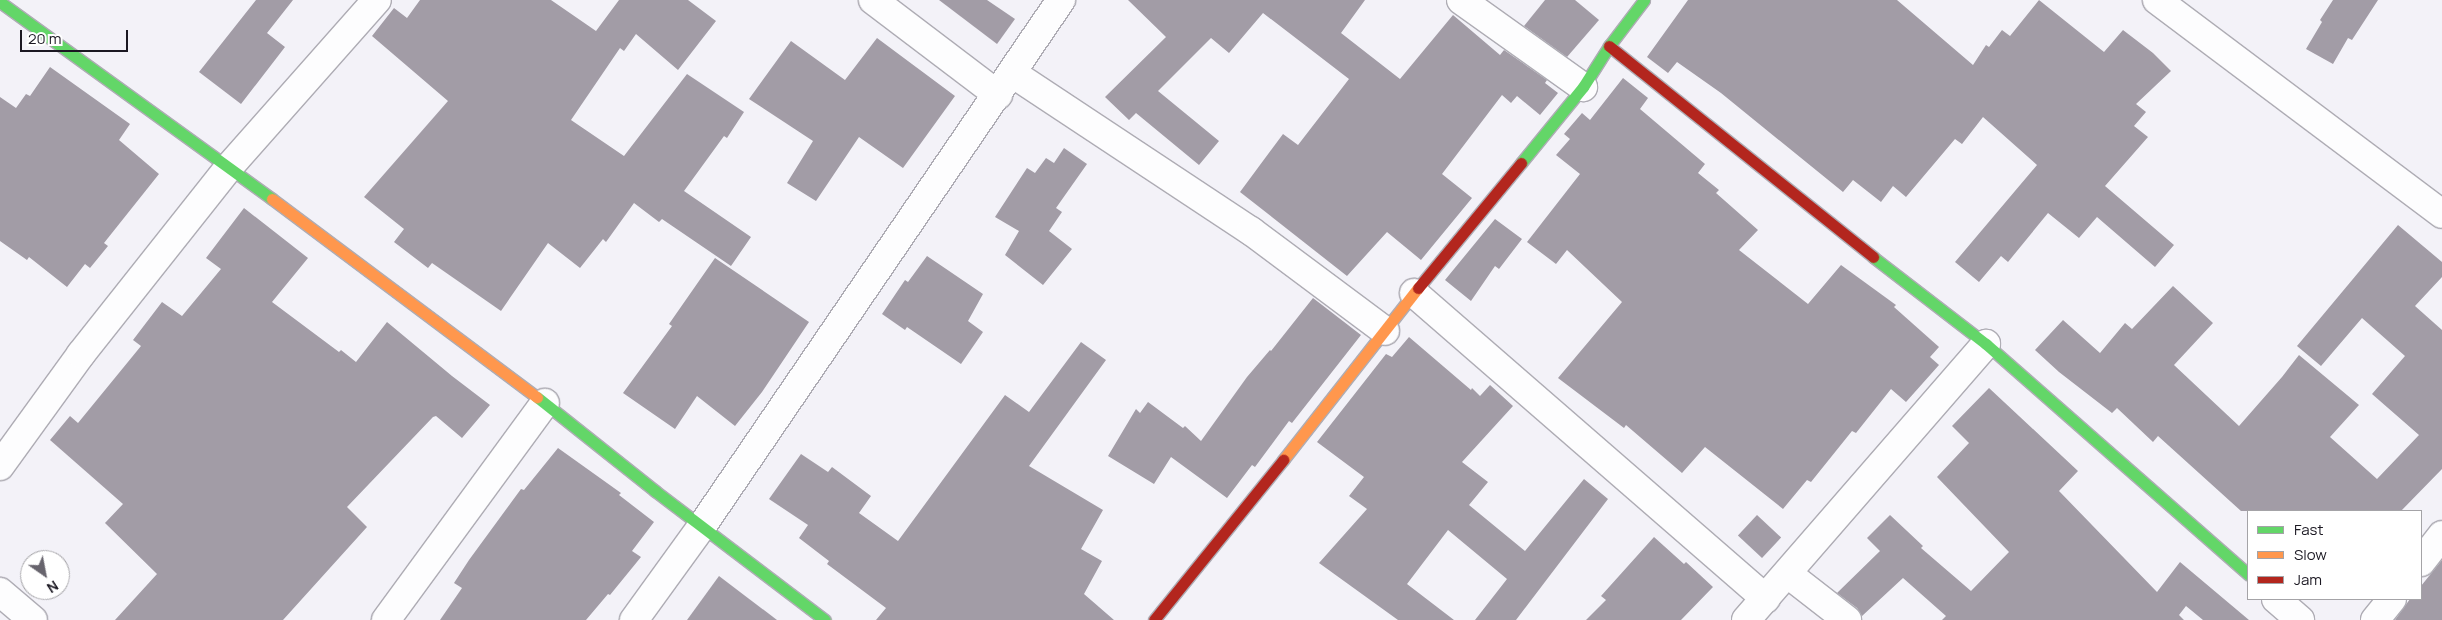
<!DOCTYPE html>
<html>
<head>
<meta charset="utf-8">
<style>
  body { margin:0 }
  #map { position:relative; width:2442px; height:620px; overflow:hidden; background:#f3f2f8; font-family:Manrope,sans-serif }
  div>[style] { position:absolute }
  .building>* { inset:0; background:#a29ca6; transform-origin:0 0 }
  .roads { filter:drop-shadow(1px 0 #aeacb4) drop-shadow(-1px 0 #aeacb4) drop-shadow(0 1px #aeacb4) drop-shadow(0 -1px #aeacb4) }
  .street>* { height:28px; margin:-14px; padding:0 14px; transform-origin:14px; border-radius:14px; background:#fdfdfe }
  .fast>* { height:11px; margin:-5.5px; padding:0 5.5px; transform-origin:5.5px; border-radius:5.5px; background:#63d668 }
  .slow>* { height:11px; margin:-5.5px; padding:0 5.5px; transform-origin:5.5px; border-radius:5.5px; background:#ff974d }
  .jam>* { height:11px; margin:-5.5px; padding:0 5.5px; transform-origin:5.5px; border-radius:5.5px; background:#b3261e }
  span { translate:-50% -50%; white-space:nowrap; text-align:center; line-height:1.15; -webkit-text-stroke:5px #fff; paint-order:stroke }
  .legend { position:absolute; left:2247px; top:510px; width:175px; height:90px; box-sizing:border-box; background:#fff; border:1px solid #a4a3a7; margin:0; padding:6px 9px; list-style:none; font-size:15px; color:#1b1822 }
  .legend li { display:flex; align-items:center; gap:10px; height:25px }
  .legend b { width:25px; border:1px solid #a4a3a7 }
  .north { position:absolute; left:20px; top:550px; width:50px; height:50px; box-sizing:border-box; background:#fff; border:1px solid #a4a3a7; border-radius:50%; rotate:147deg; font-size:14px; font-weight:700; line-height:20px; text-align:center; color:#1b1822 }
  .north::after { content:''; display:block; margin:auto; width:18px; height:22px; background:#67646d; clip-path:polygon(50% 0,100% 100%,50% 72%,0 100%) }
  .scale { position:absolute; left:20px; top:30px; width:108px; height:22px; box-sizing:border-box; border:2px solid #1b1822; border-top:0; padding-left:6px; font-size:15px; line-height:18px; white-space:nowrap; color:#1b1822; -webkit-text-stroke:4px #fff; paint-order:stroke }
</style>
</head>
<body>
<div id="map">
  <div class="building">
    <div style="clip-path:polygon(256px 0,293px 0,267px 33px,285px 47px,241px 104px,199px 72px)"></div>
    <div style="clip-path:polygon(420px 0,551px 0,596px 31px,619px 0,688px 0,716px 21px,678px 70px,636px 34px,624px 51px,620px 48px,571px 120px,624px 156px,687px 74px,744px 112px,727px 138px,724px 136px,684px 191px,751px 237px,731px 266px,662px 219px,659px 222px,634px 203px,606px 242px,603px 239px,580px 268px,548px 243px,501px 311px,432px 263px,428px 268px,394px 242px,404px 229px,364px 197px,448px 101px,372px 36px,394px 8px,407px 18px)"></div>
    <div style="clip-path:polygon(939px 0,987px 0,1015px 19px,997px 44px)"></div>
    <div style="clip-path:polygon(1128px 0,1365px 0,1341px 33px,1400px 79px,1453px 15px,1500px 55px,1504px 50px,1547px 80px,1545px 83px,1558px 93px,1540px 115px,1517px 96px,1511px 103px,1502px 95px,1442px 174px,1472px 198px,1421px 260px,1387px 232px,1347px 276px,1240px 192px,1283px 134px,1298px 145px,1349px 79px,1263px 13px,1229px 53px,1211px 38px,1158px 91px,1219px 141px,1199px 165px,1136px 113px,1129px 120px,1105px 97px,1166px 37px)"></div>
    <div style="clip-path:polygon(1545px 0,1575px 0,1599px 20px,1567px 57px,1524px 26px)"></div>
    <div style="clip-path:polygon(1688px 0,1897px 0,1973px 65px,1986px 45px,1989px 47px,2002px 30px,2010px 36px,2039px 0,2104px 52px,2123px 30px,2153px 53px,2171px 71px,2136px 104px,2146px 112px,2134px 126px,2148px 137px,2105px 186px,2174px 245px,2155px 267px,2097px 217px,2079px 238px,2048px 213px,2008px 262px,2001px 256px,1979px 282px,1955px 262px,2037px 165px,1983px 117px,1962px 144px,1955px 139px,1906px 197px,1893px 186px,1881px 202px,1853px 180px,1843px 192px,1721px 93px,1677px 62px,1668px 73px,1647px 57px)"></div>
    <div style="clip-path:polygon(2333px 0,2378px 0,2352px 40px,2348px 38px,2333px 64px,2306px 49px,2322px 22px,2320px 20px)"></div>
    <div style="clip-path:polygon(877px 38px,955px 96px,903px 168px,859px 137px,816px 201px,787px 183px,813px 141px,749px 99px,791px 41px,845px 80px)"></div>
    <div style="clip-path:polygon(50px 67px,130px 124px,119px 140px,159px 174px,104px 243px,108px 246px,90px 268px,85px 264px,67px 287px,29px 257px,27px 260px,0 241px,0 97px,16px 108px,26px 94px,30px 96px)"></div>
    <div style="clip-path:polygon(1623px 78px,1648px 98px,1640px 109px,1705px 164px,1698px 173px,1719px 190px,1716px 193px,1758px 230px,1739px 250px,1808px 304px,1841px 265px,1896px 305px,1894px 307px,1939px 347px,1930px 357px,1939px 365px,1906px 402px,1891px 389px,1856px 433px,1852px 431px,1811px 482px,1807px 480px,1783px 509px,1705px 447px,1682px 473px,1626px 425px,1624px 428px,1558px 378px,1622px 302px,1567px 250px,1556px 264px,1527px 242px,1580px 174px,1556px 155px,1570px 139px,1564px 134px,1582px 113px,1590px 120px)"></div>
    <div style="clip-path:polygon(1064px 148px,1087px 164px,1056px 208px,1062px 212px,1049px 231px,1072px 249px,1043px 285px,1005px 255px,1019px 231px,995px 217px,1027px 168px,1035px 173px,1046px 158px,1054px 163px)"></div>
    <div style="clip-path:polygon(244px 208px,308px 258px,272px 302px,339px 352px,341px 350px,356px 362px,387px 322px,452px 376px,490px 405px,462px 438px,436px 416px,433px 417px,347px 507px,367px 527px,283px 620px,115px 620px,157px 574px,105px 523px,123px 504px,50px 440px,70px 416px,78px 423px,141px 346px,133px 340px,162px 302px,182px 316px,221px 269px,206px 258px)"></div>
    <div style="clip-path:polygon(1495px 219px,1522px 239px,1499px 269px,1495px 266px,1471px 301px,1445px 280px)"></div>
    <div style="clip-path:polygon(2398px 225px,2442px 262px,2442px 277px,2415px 306px,2442px 330px,2442px 469px,2401px 511px,2241px 511px,2158px 436px,2153px 442px,2117px 408px,2112px 413px,2059px 372px,2035px 350px,2063px 320px,2100px 353px,2125px 323px,2132px 329px,2173px 286px,2213px 323px,2174px 365px,2239px 426px,2282px 377px,2299px 355px,2359px 405px,2330px 437px,2377px 479px,2419px 435px,2372px 394px,2405px 356px,2362px 318px,2321px 366px,2297px 346px)"></div>
    <div style="clip-path:polygon(927px 256px,983px 294px,968px 321px,983px 332px,961px 364px,907px 327px,905px 330px,882px 314px,905px 280px,908px 282px)"></div>
    <div style="clip-path:polygon(715px 258px,809px 322px,762px 392px,735px 426px,697px 396px,675px 429px,623px 393px,672px 326px,669px 324px)"></div>
    <div style="clip-path:polygon(1313px 298px,1361px 335px,1292px 423px,1289px 421px,1255px 467px,1252px 465px,1227px 498px,1171px 457px,1154px 484px,1108px 456px,1136px 409px,1140px 413px,1148px 402px,1183px 428px,1185px 426px,1201px 441px,1247px 377px,1270px 350px,1271px 351px)"></div>
    <div style="clip-path:polygon(1409px 337px,1471px 390px,1472px 388px,1480px 396px,1490px 385px,1513px 406px,1462px 462px,1488px 482px,1469px 505px,1525px 551px,1584px 479px,1608px 499px,1516px 620px,1475px 620px,1507px 579px,1448px 530px,1407px 584px,1454px 620px,1398px 620px,1319px 563px,1367px 509px,1349px 496px,1364px 477px,1317px 442px,1386px 354px,1392px 357px)"></div>
    <div style="clip-path:polygon(1081px 342px,1106px 360px,1029px 466px,1103px 510px,1081px 549px,1102px 561px,1084px 594px,1114px 620px,876px 620px,886px 608px,827px 564px,829px 561px,799px 538px,808px 525px,769px 499px,801px 454px,828px 472px,832px 467px,871px 496px,859px 513px,898px 541px,1005px 395px,1029px 412px)"></div>
    <div style="clip-path:polygon(1989px 388px,2078px 471px,2059px 491px,2157px 592px,2180px 562px,2249px 620px,2203px 620px,2186px 606px,2179px 615px,2184px 620px,1942px 620px,1946px 616px,1903px 578px,1862px 616px,1857px 608px,1837px 593px,1880px 551px,1867px 538px,1890px 515px,1923px 546px,1921px 548px,1971px 591px,2009px 552px,1937px 477px,1969px 443px,1952px 426px)"></div>
    <div style="clip-path:polygon(558px 448px,621px 493px,619px 495px,654px 522px,632px 551px,641px 557px,610px 595px,608px 594px,586px 620px,440px 620px,462px 588px,454px 583px,469px 560px,521px 489px,524px 490px)"></div>
    <div style="left:1757px;top:515px;width:33px;height:28px;rotate:43deg"></div>
    <div style="clip-path:polygon(1654px 537px,1684px 564px,1686px 562px,1713px 587px,1681px 620px,1586px 620px,1606px 600px,1601px 596px)"></div>
    <div style="clip-path:polygon(2442px 560px,2442px 620px,2395px 620px,2410px 599px,2421px 599px,2421px 586px)"></div>
    <div style="clip-path:polygon(719px 576px,777px 620px,687px 620px)"></div>
  </div>
  <div class="roads">
    <div class="street">
      <div style="left:873px;top:0;width:157px;rotate:37.2deg"></div>
      <div style="left:1461px;top:0;width:150px;rotate:35.5deg"></div>
      <div style="left:2157px;top:0;width:356px;rotate:36.9deg"></div>
      <div style="left:1012px;top:73px;width:287px;rotate:33.5deg"></div>
      <div style="left:1251px;top:231px;width:167px;rotate:36.7deg"></div>
      <div style="left:1414px;top:293px;width:466px;rotate:41deg"></div>
      <div style="left:0;top:466px;width:138px;rotate:-54.1deg"></div>
      <div style="left:81px;top:354px;width:238px;rotate:-51.6deg"></div>
      <div style="left:229px;top:167px;width:223px;rotate:-48.5deg"></div>
      <div style="left:2421px;top:562px;width:34px;rotate:-52deg"></div>
      <div style="left:1788px;top:574px;width:75px;rotate:37.9deg"></div>
      <div style="left:0;top:592px;width:43px;rotate:40.3deg"></div>
      <div style="left:2276px;top:599px;width:32px;rotate:41deg"></div>
      <div style="left:386px;top:620px;width:269px;rotate:-53.8deg"></div>
      <div style="left:634px;top:620px;width:116px;rotate:-54.1deg"></div>
      <div style="left:702px;top:526px;width:637px;rotate:-55.69deg"></div>
      <div style="left:1746px;top:620px;width:366px;rotate:-49deg"></div>
      <div style="left:2375px;top:620px;width:27px;rotate:-51deg"></div>
    </div>
    <div class="fast">
      <div style="left:0;top:2px;width:336px;rotate:35.9deg"></div>
      <div style="left:1521px;top:163px;width:98px;rotate:-50.8deg"></div>
      <div style="left:1583px;top:87px;width:49px;rotate:-57.6deg"></div>
      <div style="left:1609px;top:46px;width:58px;rotate:-52.7deg"></div>
      <div style="left:1873px;top:257px;width:143px;rotate:37.6deg"></div>
      <div style="left:1986px;top:344px;width:349px;rotate:41.3deg"></div>
      <div style="left:537px;top:397px;width:151px;rotate:38.5deg"></div>
      <div style="left:655px;top:491px;width:213px;rotate:37.2deg"></div>
    </div>
    <div class="slow">
      <div style="left:272px;top:199px;width:331px;rotate:36.8deg"></div>
      <div style="left:1283px;top:460px;width:219px;rotate:-51.9deg"></div>
    </div>
    <div class="jam">
      <div style="left:1609px;top:46px;width:338px;rotate:38.6deg"></div>
      <div style="left:1418px;top:288px;width:162px;rotate:-50.5deg"></div>
      <div style="left:1154px;top:620px;width:206px;rotate:-51.1deg"></div>
    </div>
  </div>
  <ul class="legend">
  <li><b style="height:6px;background:#63d668"></b>Fast</li>
  <li><b style="height:6px;background:#ff974d"></b>Slow</li>
  <li><b style="height:6px;background:#b3261e"></b>Jam</li>
  </ul>
  <div class="north">N</div>
  <div class="scale">20 m</div>
</div>
</body>
</html>
